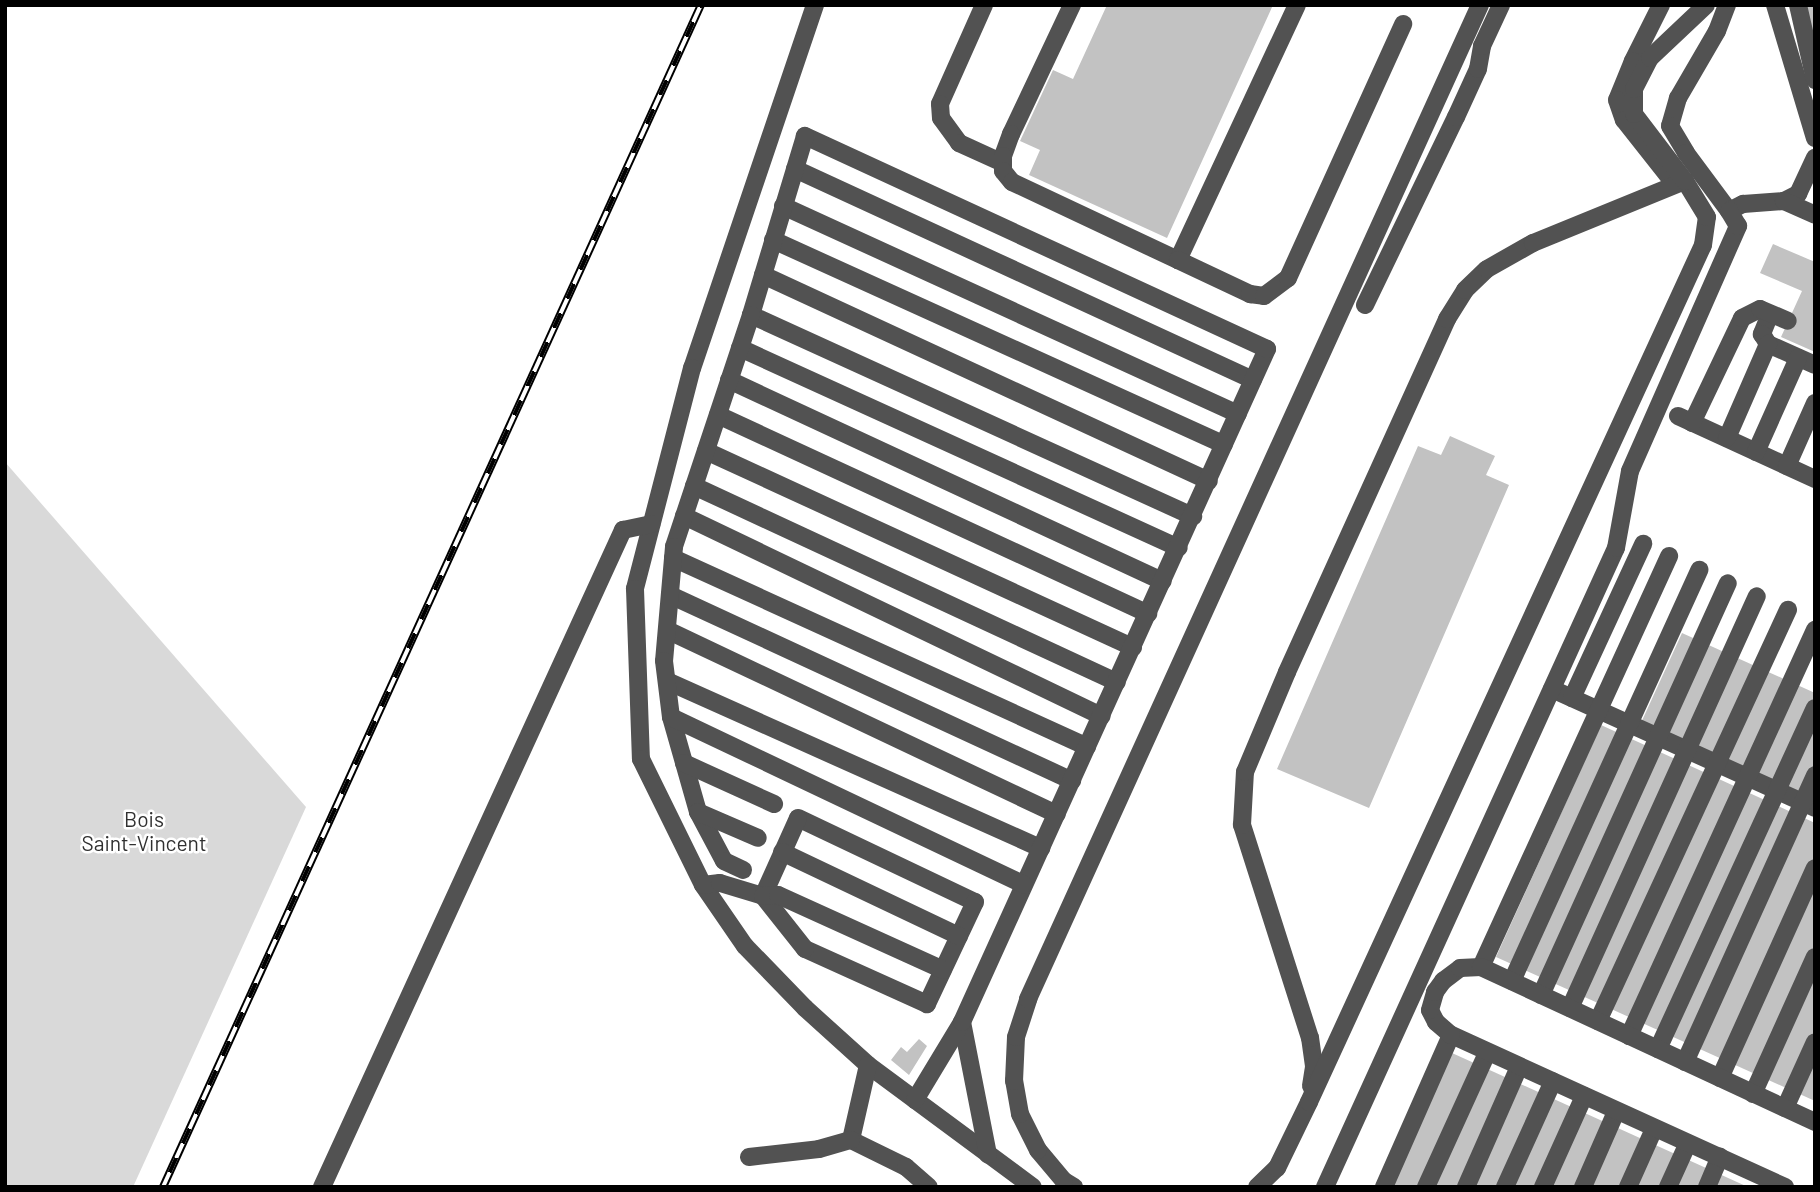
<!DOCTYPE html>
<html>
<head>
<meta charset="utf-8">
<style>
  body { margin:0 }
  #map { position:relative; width:1820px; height:1192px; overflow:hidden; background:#fff; font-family:Barlow,sans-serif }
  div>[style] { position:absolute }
  .green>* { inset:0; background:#d9d9d9 }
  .building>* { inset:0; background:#c2c2c2 }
  .minor>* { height:18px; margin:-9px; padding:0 9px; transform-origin:9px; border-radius:9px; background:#525252 }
  .rail>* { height:8px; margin-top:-4px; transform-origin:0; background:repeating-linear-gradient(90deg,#fff 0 16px,#000 0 32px); box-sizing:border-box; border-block:2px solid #000 }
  span { translate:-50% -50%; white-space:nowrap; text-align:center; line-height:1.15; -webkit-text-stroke:5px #fff; paint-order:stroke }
  .park-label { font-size:21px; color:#303030 }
  .frame { position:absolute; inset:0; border:7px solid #000; pointer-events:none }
</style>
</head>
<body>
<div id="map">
  <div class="green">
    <div style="clip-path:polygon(5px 462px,306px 807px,133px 1187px,5px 1187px)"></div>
  </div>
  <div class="building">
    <div style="clip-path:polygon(1107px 5px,1273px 5px,1167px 238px,1029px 175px,1040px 150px,1020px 141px,1053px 70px,1073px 79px)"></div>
    <div style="clip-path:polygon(1805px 5px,1815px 5px,1815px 44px)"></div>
    <div style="clip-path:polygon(1773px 244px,1815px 262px,1815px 352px,1781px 337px,1802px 291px,1760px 273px)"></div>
    <div style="clip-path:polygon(1450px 436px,1495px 456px,1486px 475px,1509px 485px,1369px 808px,1277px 769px,1418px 446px,1441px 455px)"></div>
    <div style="clip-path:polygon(1682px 633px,1815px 693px,1815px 804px,1640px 725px)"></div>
    <div style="clip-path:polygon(1601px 725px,1815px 823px,1815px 1101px,1496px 957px)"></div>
    <div style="clip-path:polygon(919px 1039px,927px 1046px,909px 1075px,891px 1060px,901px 1047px,907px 1052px)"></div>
    <div style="clip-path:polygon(1452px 1053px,1748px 1187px,1391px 1187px)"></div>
  </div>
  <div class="minor">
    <div style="left:815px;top:5px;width:383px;rotate:108.7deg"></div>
    <div style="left:692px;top:368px;width:228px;rotate:104.5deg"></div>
    <div style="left:635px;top:589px;width:170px;rotate:88deg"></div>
    <div style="left:641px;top:759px;width:140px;rotate:63.8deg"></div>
    <div style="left:703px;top:885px;width:74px;rotate:55.5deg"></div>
    <div style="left:745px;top:946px;width:86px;rotate:45.9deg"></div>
    <div style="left:805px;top:1008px;width:85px;rotate:42.1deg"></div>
    <div style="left:868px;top:1065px;width:205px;rotate:36.5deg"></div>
    <div style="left:984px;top:5px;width:108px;rotate:114deg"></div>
    <div style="left:940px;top:104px;width:14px;rotate:86deg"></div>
    <div style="left:941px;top:118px;width:31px;rotate:54deg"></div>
    <div style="left:959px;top:143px;width:48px;rotate:24.4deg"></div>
    <div style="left:1072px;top:5px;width:143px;rotate:115.3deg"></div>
    <div style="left:1011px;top:134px;width:23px;rotate:110deg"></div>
    <div style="left:1003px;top:156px;width:15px;rotate:90deg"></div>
    <div style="left:1003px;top:171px;width:14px;rotate:51deg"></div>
    <div style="left:1012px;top:182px;width:183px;rotate:25.2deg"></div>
    <div style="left:1178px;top:260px;width:281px;rotate:-65deg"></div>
    <div style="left:1661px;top:5px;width:63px;rotate:116.6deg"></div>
    <div style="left:1633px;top:61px;width:42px;rotate:112.3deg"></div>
    <div style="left:1617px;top:100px;width:21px;rotate:71deg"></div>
    <div style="left:1624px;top:120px;width:79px;rotate:51.7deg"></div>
    <div style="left:1727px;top:5px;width:28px;rotate:111deg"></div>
    <div style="left:1717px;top:31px;width:78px;rotate:120.2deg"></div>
    <div style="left:1678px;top:98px;width:29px;rotate:106deg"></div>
    <div style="left:1670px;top:126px;width:31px;rotate:59deg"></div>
    <div style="left:1686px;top:153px;width:72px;rotate:53.4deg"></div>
    <div style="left:1729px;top:211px;width:16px;rotate:-27deg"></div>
    <div style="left:1743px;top:204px;width:41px;rotate:-4.2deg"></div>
    <div style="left:1784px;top:201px;width:16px;rotate:-27deg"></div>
    <div style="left:1798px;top:194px;width:40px;rotate:-65deg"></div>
    <div style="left:1775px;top:5px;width:139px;rotate:73.3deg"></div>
    <div style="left:1798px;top:5px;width:77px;rotate:77.2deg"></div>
    <div style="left:795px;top:169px;width:504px;rotate:24.74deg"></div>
    <div style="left:1784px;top:201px;width:34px;rotate:24deg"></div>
    <div style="left:783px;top:206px;width:500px;rotate:24.57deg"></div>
    <div style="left:773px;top:240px;width:495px;rotate:24.4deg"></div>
    <div style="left:1178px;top:260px;width:80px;rotate:25.3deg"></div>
    <div style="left:1250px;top:294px;width:14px;rotate:8deg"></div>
    <div style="left:1264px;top:296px;width:30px;rotate:-37deg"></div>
    <div style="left:1288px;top:278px;width:279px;rotate:-65.6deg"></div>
    <div style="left:763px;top:275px;width:491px;rotate:24.8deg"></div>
    <div style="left:1365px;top:305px;width:209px;rotate:-64.2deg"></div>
    <div style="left:1456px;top:117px;width:53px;rotate:-65.4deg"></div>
    <div style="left:1478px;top:69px;width:23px;rotate:-80deg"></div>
    <div style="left:1482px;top:46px;width:45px;rotate:-65.1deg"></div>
    <div style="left:1770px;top:314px;width:22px;rotate:112deg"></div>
    <div style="left:1762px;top:334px;width:12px;rotate:59deg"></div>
    <div style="left:1768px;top:344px;width:51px;rotate:24.1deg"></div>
    <div style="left:751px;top:315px;width:486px;rotate:24.5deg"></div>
    <div style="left:740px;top:348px;width:482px;rotate:24.5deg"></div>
    <div style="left:729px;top:380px;width:478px;rotate:24.9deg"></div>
    <div style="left:718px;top:415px;width:474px;rotate:24.8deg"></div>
    <div style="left:1678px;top:416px;width:151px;rotate:24.7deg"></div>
    <div style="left:1692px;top:423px;width:116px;rotate:-64.5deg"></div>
    <div style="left:1742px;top:318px;width:20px;rotate:-27deg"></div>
    <div style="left:1760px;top:309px;width:30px;rotate:23deg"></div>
    <div style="left:1727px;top:438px;width:103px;rotate:-66.4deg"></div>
    <div style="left:706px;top:451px;width:470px;rotate:24.7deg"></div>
    <div style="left:1756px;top:452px;width:103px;rotate:-65.9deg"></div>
    <div style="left:1787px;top:466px;width:69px;rotate:-66deg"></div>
    <div style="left:694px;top:486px;width:466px;rotate:24.9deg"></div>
    <div style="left:684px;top:516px;width:463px;rotate:25.6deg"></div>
    <div style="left:673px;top:558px;width:455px;rotate:24.5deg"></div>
    <div style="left:670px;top:595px;width:443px;rotate:24.8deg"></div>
    <div style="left:667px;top:630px;width:431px;rotate:25.3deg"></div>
    <div style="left:667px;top:681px;width:410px;rotate:24.1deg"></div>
    <div style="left:1552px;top:689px;width:289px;rotate:24.3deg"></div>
    <div style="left:1572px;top:698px;width:170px;rotate:-65.2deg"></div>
    <div style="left:671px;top:717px;width:99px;rotate:74.1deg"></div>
    <div style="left:698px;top:812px;width:55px;rotate:62deg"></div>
    <div style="left:724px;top:861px;width:21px;rotate:25deg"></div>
    <div style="left:684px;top:763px;width:99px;rotate:24.5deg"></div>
    <div style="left:698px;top:812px;width:65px;rotate:23.4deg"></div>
    <div style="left:798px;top:818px;width:196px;rotate:25.4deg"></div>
    <div style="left:975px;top:902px;width:113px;rotate:115.2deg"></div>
    <div style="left:927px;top:1004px;width:134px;rotate:-155.7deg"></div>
    <div style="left:805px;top:949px;width:68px;rotate:-128.4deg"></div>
    <div style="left:763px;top:896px;width:85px;rotate:-65.8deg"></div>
    <div style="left:782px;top:852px;width:196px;rotate:25.4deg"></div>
    <div style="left:703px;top:885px;width:17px;rotate:-7deg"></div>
    <div style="left:720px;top:883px;width:45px;rotate:16.8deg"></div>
    <div style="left:763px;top:896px;width:15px;rotate:-4deg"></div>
    <div style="left:778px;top:895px;width:181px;rotate:24.4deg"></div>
    <div style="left:1481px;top:967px;width:452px;rotate:-65.4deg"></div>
    <div style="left:1512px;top:981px;width:452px;rotate:-65.5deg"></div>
    <div style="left:1541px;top:995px;width:452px;rotate:-65.6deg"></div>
    <div style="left:1570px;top:1008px;width:452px;rotate:-65.6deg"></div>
    <div style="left:1598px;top:1021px;width:453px;rotate:-65.2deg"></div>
    <div style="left:962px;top:1022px;width:135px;rotate:78.9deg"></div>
    <div style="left:1629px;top:1036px;width:447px;rotate:-65.4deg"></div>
    <div style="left:1658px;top:1049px;width:375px;rotate:-65.3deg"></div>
    <div style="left:1685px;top:1062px;width:315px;rotate:-65.6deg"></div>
    <div style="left:868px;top:1065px;width:77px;rotate:102.8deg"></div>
    <div style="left:851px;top:1140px;width:61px;rotate:26.1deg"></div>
    <div style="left:906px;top:1167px;width:30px;rotate:41deg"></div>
    <div style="left:1720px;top:1078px;width:230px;rotate:-65.7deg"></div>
    <div style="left:1311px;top:1086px;width:20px;rotate:-81deg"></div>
    <div style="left:1314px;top:1066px;width:28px;rotate:-98deg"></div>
    <div style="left:1310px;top:1038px;width:224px;rotate:-107.7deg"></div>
    <div style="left:1242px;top:825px;width:53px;rotate:-86.8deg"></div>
    <div style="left:1245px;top:772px;width:108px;rotate:-67.2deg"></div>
    <div style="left:1287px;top:672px;width:388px;rotate:-65.6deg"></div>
    <div style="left:1447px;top:319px;width:34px;rotate:-58deg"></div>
    <div style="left:1465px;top:290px;width:30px;rotate:-44deg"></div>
    <div style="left:1487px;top:269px;width:53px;rotate:-29.5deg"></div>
    <div style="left:1533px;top:243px;width:164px;rotate:-22.2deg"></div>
    <div style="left:1753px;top:1094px;width:150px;rotate:-65.7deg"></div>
    <div style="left:915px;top:1100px;width:91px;rotate:-58.9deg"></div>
    <div style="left:962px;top:1022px;width:739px;rotate:-65.62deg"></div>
    <div style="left:1267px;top:349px;width:509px;rotate:-155.25deg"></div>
    <div style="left:805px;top:136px;width:187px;rotate:106.8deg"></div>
    <div style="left:751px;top:315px;width:244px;rotate:108.4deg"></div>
    <div style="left:674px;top:547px;width:114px;rotate:95deg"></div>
    <div style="left:664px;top:661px;width:56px;rotate:82.9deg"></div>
    <div style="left:671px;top:717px;width:390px;rotate:25.4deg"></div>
    <div style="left:1785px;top:1108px;width:72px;rotate:-65.6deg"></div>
    <div style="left:749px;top:1157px;width:70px;rotate:-6.5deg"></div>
    <div style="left:819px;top:1149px;width:33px;rotate:-16deg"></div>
    <div style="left:322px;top:1187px;width:723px;rotate:-65.39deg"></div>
    <div style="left:623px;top:530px;width:29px;rotate:-12deg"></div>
    <div style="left:1074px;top:1187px;width:12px;rotate:-149deg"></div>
    <div style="left:1064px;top:1181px;width:40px;rotate:-130deg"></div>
    <div style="left:1038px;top:1150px;width:40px;rotate:-116.6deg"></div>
    <div style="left:1020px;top:1114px;width:34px;rotate:-100deg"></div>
    <div style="left:1014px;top:1081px;width:44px;rotate:-87.4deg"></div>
    <div style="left:1016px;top:1037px;width:40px;rotate:-72deg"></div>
    <div style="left:1028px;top:999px;width:1092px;rotate:-65.55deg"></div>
    <div style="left:1257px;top:1187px;width:28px;rotate:-44deg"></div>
    <div style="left:1277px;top:1168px;width:73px;rotate:-64.1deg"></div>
    <div style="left:1309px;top:1102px;width:943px;rotate:-65.31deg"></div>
    <div style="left:1703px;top:245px;width:28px;rotate:-82deg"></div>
    <div style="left:1707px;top:217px;width:42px;rotate:-121.4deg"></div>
    <div style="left:1685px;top:181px;width:84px;rotate:-127.3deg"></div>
    <div style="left:1634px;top:114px;width:25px;rotate:-90deg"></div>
    <div style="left:1634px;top:89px;width:35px;rotate:-63deg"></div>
    <div style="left:1650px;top:58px;width:77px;rotate:-43.4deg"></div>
    <div style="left:1325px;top:1187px;width:702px;rotate:-65.52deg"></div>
    <div style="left:1616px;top:548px;width:78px;rotate:-79.7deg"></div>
    <div style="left:1630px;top:471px;width:268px;rotate:-66.2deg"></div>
    <div style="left:1738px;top:226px;width:17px;rotate:-121deg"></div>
    <div style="left:1384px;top:1187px;width:166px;rotate:-66.2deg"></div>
    <div style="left:1426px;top:1187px;width:147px;rotate:-65.5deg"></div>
    <div style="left:1466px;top:1187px;width:131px;rotate:-66.2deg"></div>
    <div style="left:1505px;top:1187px;width:116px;rotate:-65.6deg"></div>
    <div style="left:1543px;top:1187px;width:100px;rotate:-65.7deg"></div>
    <div style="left:1583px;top:1187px;width:82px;rotate:-66.3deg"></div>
    <div style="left:1628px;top:1187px;width:64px;rotate:-65.9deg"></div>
    <div style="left:1668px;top:1187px;width:48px;rotate:-65.6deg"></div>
    <div style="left:1707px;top:1187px;width:33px;rotate:-67deg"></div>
    <div style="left:1785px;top:1187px;width:367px;rotate:-155.5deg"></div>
    <div style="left:1451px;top:1035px;width:20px;rotate:-139deg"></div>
    <div style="left:1436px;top:1022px;width:13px;rotate:-117deg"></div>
    <div style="left:1430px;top:1010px;width:19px;rotate:-74deg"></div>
    <div style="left:1435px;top:992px;width:14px;rotate:-54deg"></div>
    <div style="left:1443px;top:981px;width:21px;rotate:-37deg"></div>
    <div style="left:1460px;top:968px;width:21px;rotate:-3deg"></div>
    <div style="left:1481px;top:967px;width:368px;rotate:24.9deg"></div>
  </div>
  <div class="rail">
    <div style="left:163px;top:1187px;width:1299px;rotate:-65.53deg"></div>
  </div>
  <div class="park-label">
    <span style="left:144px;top:831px">Bois<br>Saint-Vincent</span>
  </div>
  <div class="frame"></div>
</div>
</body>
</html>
